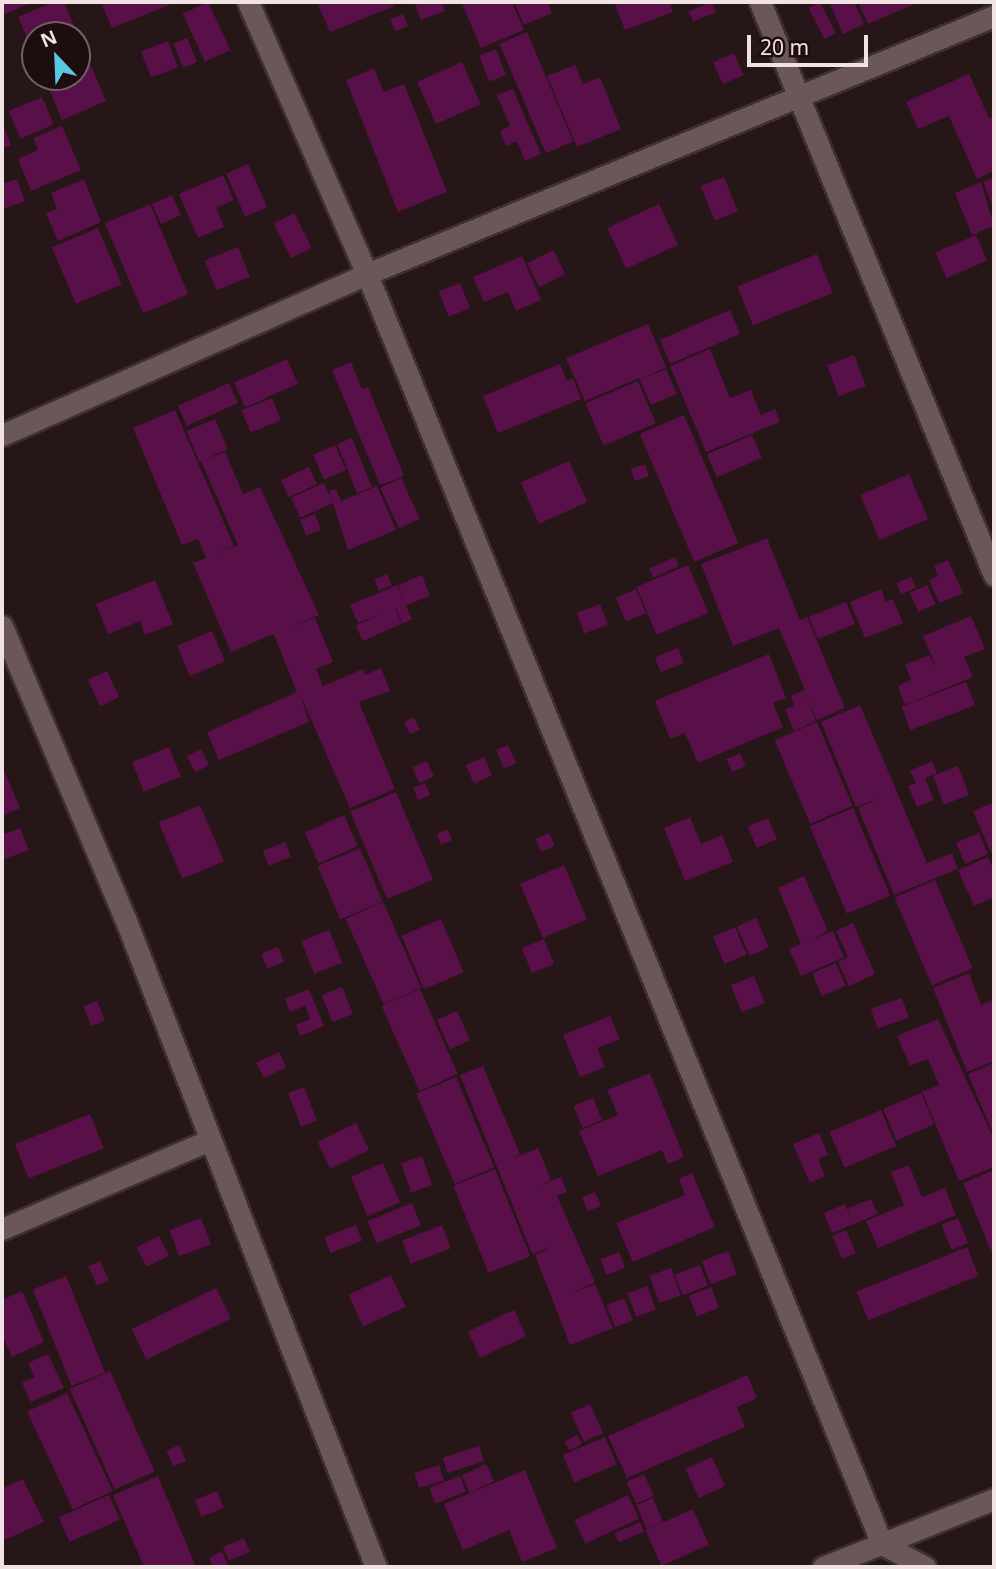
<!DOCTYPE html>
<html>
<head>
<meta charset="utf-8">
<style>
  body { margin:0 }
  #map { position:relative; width:996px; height:1569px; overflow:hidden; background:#271618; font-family:"Noto Sans",sans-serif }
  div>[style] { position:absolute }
  .building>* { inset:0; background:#590f47; transform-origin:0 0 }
  .roads { filter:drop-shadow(2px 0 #3c3031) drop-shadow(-2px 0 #3c3031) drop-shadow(0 2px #3c3031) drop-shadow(0 -2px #3c3031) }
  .minor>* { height:21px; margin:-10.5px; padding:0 10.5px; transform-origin:10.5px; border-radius:10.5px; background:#6b5759 }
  span { translate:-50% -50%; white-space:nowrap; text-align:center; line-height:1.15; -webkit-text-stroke:5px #1d0d0f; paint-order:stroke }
  .frame { position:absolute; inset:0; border:4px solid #efe3e4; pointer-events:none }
  .north { position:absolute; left:21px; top:21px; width:70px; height:70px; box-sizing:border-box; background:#1d0d0f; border:2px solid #716364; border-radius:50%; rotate:337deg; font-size:19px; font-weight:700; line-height:28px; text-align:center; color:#efe3e4 }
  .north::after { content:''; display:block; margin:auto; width:24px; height:32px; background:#56c9e1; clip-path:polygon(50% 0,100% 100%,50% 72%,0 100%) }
  .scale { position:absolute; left:747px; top:35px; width:121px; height:32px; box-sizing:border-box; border:4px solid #efe3e4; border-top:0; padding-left:9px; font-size:21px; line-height:24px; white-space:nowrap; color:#efe3e4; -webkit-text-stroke:5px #1d0d0f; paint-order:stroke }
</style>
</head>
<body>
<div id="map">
  <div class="building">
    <div style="clip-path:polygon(2px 2px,33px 2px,2px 15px)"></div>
    <div style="clip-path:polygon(53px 2px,64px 2px,106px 101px,62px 120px,44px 77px,77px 77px,77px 35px,35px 35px,35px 56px,18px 17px)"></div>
    <div style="clip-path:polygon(101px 2px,168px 2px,169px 5px,112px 28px)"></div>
    <div style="left:208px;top:2px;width:53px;height:28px;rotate:65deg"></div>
    <div style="clip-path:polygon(317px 2px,392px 2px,394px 6px,330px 32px)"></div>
    <div style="clip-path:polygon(414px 2px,442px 2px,445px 11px,421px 20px)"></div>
    <div style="clip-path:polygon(512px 2px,524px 30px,481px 48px,462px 4px)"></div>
    <div style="clip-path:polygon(514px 2px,547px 2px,552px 13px,524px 25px)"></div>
    <div style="clip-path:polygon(614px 2px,669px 2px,673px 12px,625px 30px)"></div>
    <div style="left:712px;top:2px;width:11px;height:25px;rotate:68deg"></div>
    <div style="left:820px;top:2px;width:35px;height:13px;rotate:63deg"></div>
    <div style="clip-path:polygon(829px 2px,854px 2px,864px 24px,843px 34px)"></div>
    <div style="clip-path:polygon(858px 2px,920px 2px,868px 24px)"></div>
    <div style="left:403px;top:14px;width:13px;height:14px;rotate:67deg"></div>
    <div style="left:527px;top:32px;width:119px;height:30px;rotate:67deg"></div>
    <div style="left:187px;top:38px;width:26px;height:15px;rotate:67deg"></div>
    <div style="left:168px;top:41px;width:28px;height:29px;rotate:69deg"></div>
    <div style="left:496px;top:49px;width:28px;height:18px;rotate:69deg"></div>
    <div style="left:734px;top:53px;width:24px;height:23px;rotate:66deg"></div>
    <div style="left:462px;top:62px;width:46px;height:49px;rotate:66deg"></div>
    <div style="clip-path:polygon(575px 65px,583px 84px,600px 77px,621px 129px,577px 147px,547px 76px)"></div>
    <div style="clip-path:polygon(374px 68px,384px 92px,404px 84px,447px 192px,398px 212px,346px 80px)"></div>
    <div style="clip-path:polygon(969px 74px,989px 118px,994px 116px,994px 171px,977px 179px,949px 116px,918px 129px,906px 102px)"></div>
    <div style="clip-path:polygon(513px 89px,541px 154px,525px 161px,517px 141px,506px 146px,500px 131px,510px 126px,497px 95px)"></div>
    <div style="left:42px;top:97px;width:30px;height:36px;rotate:67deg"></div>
    <div style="clip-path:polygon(2px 122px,11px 145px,2px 149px)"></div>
    <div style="clip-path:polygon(62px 126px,81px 170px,31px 191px,18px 159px,38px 150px,33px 138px)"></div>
    <div style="left:248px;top:164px;width:47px;height:24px;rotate:66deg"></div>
    <div style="clip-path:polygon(223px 175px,234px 200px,216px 208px,224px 227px,198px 238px,179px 194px)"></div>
    <div style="left:724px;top:177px;width:37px;height:25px;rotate:68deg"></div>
    <div style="clip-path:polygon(994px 177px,994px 209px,983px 182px)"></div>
    <div style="clip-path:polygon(17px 179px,25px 201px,2px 209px,2px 184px)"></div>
    <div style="clip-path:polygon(84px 179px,101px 222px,58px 241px,46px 213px,57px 209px,51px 193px)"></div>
    <div style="clip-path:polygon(981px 182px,994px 226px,972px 235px,955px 193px)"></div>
    <div style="left:172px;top:195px;width:22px;height:22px;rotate:66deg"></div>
    <div style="left:150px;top:204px;width:98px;height:49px;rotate:67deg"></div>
    <div style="left:659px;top:204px;width:45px;height:57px;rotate:65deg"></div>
    <div style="left:294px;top:213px;width:39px;height:23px;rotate:63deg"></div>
    <div style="left:98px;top:228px;width:61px;height:50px;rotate:67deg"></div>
    <div style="left:976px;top:235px;width:28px;height:44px;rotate:67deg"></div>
    <div style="left:238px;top:247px;width:32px;height:36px;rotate:68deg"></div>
    <div style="left:553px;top:250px;width:27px;height:29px;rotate:63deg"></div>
    <div style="left:817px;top:254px;width:42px;height:86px;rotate:68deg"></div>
    <div style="clip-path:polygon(522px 256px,541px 300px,516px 311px,508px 292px,484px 302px,473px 277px)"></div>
    <div style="left:460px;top:283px;width:27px;height:23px;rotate:68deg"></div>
    <div style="left:730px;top:310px;width:26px;height:76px;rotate:67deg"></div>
    <div style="clip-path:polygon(648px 324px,666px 367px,643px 378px,666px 369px,677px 394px,651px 405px,639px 378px,585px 401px,566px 358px)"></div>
    <div style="clip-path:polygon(710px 349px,730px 398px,751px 390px,761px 415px,775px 409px,780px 422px,706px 452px,670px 366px)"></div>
    <div style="left:854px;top:355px;width:33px;height:29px;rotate:69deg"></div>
    <div style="left:287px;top:359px;width:27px;height:58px;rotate:66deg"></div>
    <div style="clip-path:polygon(351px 362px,362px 389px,368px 387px,404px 476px,380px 485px,332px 370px)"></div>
    <div style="clip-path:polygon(560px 364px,567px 381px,573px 378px,581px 399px,498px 433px,483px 396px)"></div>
    <div style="left:638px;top:381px;width:46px;height:57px;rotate:67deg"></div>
    <div style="left:229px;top:383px;width:22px;height:56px;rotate:66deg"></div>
    <div style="left:272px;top:398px;width:24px;height:33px;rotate:68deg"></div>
    <div style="clip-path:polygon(175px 410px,234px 546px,212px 556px,238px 545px,201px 461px,225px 452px,243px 494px,260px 487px,319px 615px,291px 627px,315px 618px,333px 662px,316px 669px,323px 686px,363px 669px,365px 675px,381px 668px,390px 691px,359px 702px,395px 789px,350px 808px,300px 694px,309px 722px,219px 760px,207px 732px,297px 692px,257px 592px,274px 634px,231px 652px,193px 563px,206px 558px,198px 539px,182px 545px,133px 428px)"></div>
    <div style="left:684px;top:415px;width:139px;height:48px;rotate:67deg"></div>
    <div style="left:215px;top:419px;width:33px;height:31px;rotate:67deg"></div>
    <div style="left:752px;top:435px;width:25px;height:49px;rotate:67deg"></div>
    <div style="left:352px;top:438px;width:53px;height:16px;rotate:68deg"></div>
    <div style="left:335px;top:445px;width:27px;height:24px;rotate:66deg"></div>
    <div style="left:569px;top:461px;width:45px;height:53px;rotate:66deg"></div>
    <div style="left:645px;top:464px;width:13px;height:15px;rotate:72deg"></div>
    <div style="left:309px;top:467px;width:19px;height:31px;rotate:65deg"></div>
    <div style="left:909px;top:474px;width:49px;height:53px;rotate:67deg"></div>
    <div style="left:401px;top:478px;width:45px;height:23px;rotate:65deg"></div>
    <div style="left:324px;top:483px;width:22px;height:36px;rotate:66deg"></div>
    <div style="clip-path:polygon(377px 486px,396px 530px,348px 550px,329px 491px,336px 489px,341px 501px)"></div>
    <div style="left:315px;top:514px;width:17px;height:16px;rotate:69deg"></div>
    <div style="clip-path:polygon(767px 538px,800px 620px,807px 617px,845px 708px,817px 720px,806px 696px,816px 721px,794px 731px,785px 709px,794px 706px,791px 696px,805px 690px,779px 628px,733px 646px,701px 564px)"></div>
    <div style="left:675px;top:557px;width:10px;height:28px;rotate:66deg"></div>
    <div style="clip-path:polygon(948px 560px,963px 593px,939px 603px,929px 580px,938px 576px,934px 566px)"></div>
    <div style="left:688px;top:565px;width:52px;height:56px;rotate:67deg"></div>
    <div style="left:387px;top:574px;width:12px;height:14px;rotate:66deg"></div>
    <div style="clip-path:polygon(422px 575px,430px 596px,358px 623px,350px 605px,397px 585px,404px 600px,398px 585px)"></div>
    <div style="left:911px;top:577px;width:12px;height:16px;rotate:66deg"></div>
    <div style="clip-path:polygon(155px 580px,173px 624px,145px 635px,140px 621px,108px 634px,96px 604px)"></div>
    <div style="left:927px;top:585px;width:21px;height:19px;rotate:65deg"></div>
    <div style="left:636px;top:589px;width:26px;height:22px;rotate:67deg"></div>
    <div style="clip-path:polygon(881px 589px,886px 602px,893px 599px,903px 623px,865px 638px,850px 602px)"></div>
    <div style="left:846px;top:602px;width:24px;height:40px;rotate:68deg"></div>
    <div style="left:405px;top:604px;width:17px;height:10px;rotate:66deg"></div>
    <div style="left:600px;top:604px;width:22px;height:25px;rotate:69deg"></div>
    <div style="left:395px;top:608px;width:17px;height:43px;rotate:66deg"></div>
    <div style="clip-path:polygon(971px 616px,985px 649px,964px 657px,973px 677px,905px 705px,898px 686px,911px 680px,905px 665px,929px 655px,937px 669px,923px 636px)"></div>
    <div style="left:212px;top:631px;width:33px;height:38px;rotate:67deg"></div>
    <div style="left:678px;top:648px;width:16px;height:25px;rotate:68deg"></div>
    <div style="clip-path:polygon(769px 654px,786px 698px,773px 703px,783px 727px,698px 763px,685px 733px,670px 739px,655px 701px)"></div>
    <div style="left:107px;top:671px;width:29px;height:21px;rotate:65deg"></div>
    <div style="left:966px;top:682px;width:25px;height:69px;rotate:69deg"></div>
    <div style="clip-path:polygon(860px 705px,927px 863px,952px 853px,958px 869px,894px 895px,858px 808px,880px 798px,856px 807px,821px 722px)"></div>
    <div style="left:414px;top:717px;width:14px;height:11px;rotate:65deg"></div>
    <div style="left:817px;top:722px;width:91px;height:46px;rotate:67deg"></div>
    <div style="left:508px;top:745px;width:20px;height:13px;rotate:66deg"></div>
    <div style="left:169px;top:747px;width:32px;height:40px;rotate:68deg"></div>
    <div style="left:201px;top:749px;width:18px;height:16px;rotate:63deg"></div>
    <div style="left:740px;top:753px;width:14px;height:15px;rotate:65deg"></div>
    <div style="left:484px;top:757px;width:20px;height:20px;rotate:66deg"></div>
    <div style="left:427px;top:761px;width:17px;height:16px;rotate:66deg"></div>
    <div style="clip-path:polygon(932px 761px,937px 773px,925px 778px,934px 800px,917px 807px,908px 786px,916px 783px,910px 771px)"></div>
    <div style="clip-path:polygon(2px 766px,20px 808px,2px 816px)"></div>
    <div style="left:958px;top:766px;width:31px;height:27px;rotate:69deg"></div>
    <div style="left:425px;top:783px;width:13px;height:13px;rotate:67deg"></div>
    <div style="left:396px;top:792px;width:95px;height:50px;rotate:67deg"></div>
    <div style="clip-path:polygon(994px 802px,994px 852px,991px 853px,973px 811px)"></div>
    <div style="left:200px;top:805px;width:61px;height:45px;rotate:67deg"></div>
    <div style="left:853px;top:808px;width:95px;height:47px;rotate:67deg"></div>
    <div style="left:344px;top:815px;width:34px;height:43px;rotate:66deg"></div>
    <div style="clip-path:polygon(690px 817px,701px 844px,722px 835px,733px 862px,685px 881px,664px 828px)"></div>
    <div style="left:768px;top:818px;width:23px;height:22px;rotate:67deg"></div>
    <div style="clip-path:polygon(20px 828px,29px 850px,2px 860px,2px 835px)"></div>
    <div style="clip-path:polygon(448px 829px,452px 840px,441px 845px,437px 834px)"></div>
    <div style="left:549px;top:833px;width:14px;height:15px;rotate:65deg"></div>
    <div style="left:979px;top:833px;width:23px;height:25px;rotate:67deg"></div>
    <div style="left:285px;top:842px;width:16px;height:24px;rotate:68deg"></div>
    <div style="left:360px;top:848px;width:58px;height:46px;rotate:67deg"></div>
    <div style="clip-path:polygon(988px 857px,994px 871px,994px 897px,974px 906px,958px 870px)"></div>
    <div style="left:564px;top:865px;width:59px;height:48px;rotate:67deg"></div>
    <div style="clip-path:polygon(804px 876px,828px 931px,810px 940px,833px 931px,844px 957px,801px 976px,789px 949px,801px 944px,778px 888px)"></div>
    <div style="left:935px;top:880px;width:96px;height:44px;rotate:67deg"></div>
    <div style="left:383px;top:902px;width:94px;height:41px;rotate:66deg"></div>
    <div style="left:756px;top:918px;width:32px;height:21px;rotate:66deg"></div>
    <div style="left:441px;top:919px;width:58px;height:43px;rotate:67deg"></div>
    <div style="clip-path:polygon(853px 923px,875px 974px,849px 986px,838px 962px,848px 957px,836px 931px)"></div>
    <div style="left:735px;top:927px;width:30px;height:24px;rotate:67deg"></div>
    <div style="left:329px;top:930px;width:35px;height:30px;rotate:68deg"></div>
    <div style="left:544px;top:939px;width:27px;height:24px;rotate:68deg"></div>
    <div style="left:278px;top:947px;width:16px;height:18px;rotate:68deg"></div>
    <div style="left:836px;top:963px;width:25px;height:26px;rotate:67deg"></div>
    <div style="clip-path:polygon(969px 973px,981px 1005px,994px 999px,994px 1061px,967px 1072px,933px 988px)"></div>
    <div style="left:754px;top:976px;width:29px;height:25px;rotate:68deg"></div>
    <div style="left:342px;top:987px;width:29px;height:22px;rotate:68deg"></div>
    <div style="clip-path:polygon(309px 989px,324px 1026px,300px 1036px,296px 1025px,310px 1019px,305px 1006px,290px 1012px,285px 999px)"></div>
    <div style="left:420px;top:989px;width:93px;height:42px;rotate:66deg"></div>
    <div style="left:902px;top:998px;width:21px;height:33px;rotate:71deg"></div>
    <div style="left:97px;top:1001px;width:21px;height:15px;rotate:67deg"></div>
    <div style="left:457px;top:1011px;width:32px;height:22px;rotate:66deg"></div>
    <div style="clip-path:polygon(610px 1016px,620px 1039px,597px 1048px,605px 1067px,580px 1077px,563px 1035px)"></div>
    <div style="clip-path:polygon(938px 1019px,994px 1139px,994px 1167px,959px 1181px,922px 1092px,939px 1085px,928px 1059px,910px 1066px,897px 1036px)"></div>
    <div style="left:279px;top:1052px;width:17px;height:25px;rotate:65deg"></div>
    <div style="clip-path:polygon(994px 1063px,994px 1136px,968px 1074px)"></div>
    <div style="clip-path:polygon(483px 1066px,520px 1154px,514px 1158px,538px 1148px,551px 1180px,540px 1186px,561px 1177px,567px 1192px,557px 1196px,595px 1282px,569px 1294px,595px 1284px,613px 1328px,570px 1345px,535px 1255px,554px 1246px,532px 1254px,460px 1075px)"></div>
    <div style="clip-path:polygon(650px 1073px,684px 1157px,668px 1164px,662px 1150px,598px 1176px,579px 1131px,618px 1115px,607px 1090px)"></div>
    <div style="left:456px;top:1077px;width:98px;height:43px;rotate:67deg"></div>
    <div style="left:304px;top:1087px;width:36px;height:17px;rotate:69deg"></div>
    <div style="left:921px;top:1093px;width:34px;height:41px;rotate:67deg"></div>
    <div style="left:593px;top:1098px;width:24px;height:21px;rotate:68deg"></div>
    <div style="left:881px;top:1110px;width:39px;height:56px;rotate:67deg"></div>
    <div style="left:90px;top:1114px;width:37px;height:81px;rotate:68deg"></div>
    <div style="left:356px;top:1123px;width:30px;height:43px;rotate:64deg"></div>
    <div style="clip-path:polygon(819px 1133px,828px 1155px,818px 1159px,825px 1176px,810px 1183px,793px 1144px)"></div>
    <div style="left:422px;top:1156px;width:31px;height:22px;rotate:71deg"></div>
    <div style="left:383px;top:1163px;width:43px;height:35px;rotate:67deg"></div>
    <div style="clip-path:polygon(909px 1165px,922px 1197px,945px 1188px,956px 1215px,878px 1248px,866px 1221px,904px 1205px,891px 1172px)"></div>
    <div style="left:495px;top:1169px;width:94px;height:45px;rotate:68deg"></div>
    <div style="clip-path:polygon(994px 1170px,994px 1258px,963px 1183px)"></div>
    <div style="clip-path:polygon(692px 1173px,715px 1227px,633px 1262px,616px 1223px,685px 1195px,679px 1179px)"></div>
    <div style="left:595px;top:1192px;width:15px;height:14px;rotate:67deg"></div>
    <div style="clip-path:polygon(871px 1199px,878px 1214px,832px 1233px,824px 1213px,845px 1204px,853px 1222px,848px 1208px)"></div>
    <div style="left:412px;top:1203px;width:24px;height:48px;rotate:68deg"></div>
    <div style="left:201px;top:1218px;width:28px;height:34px;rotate:69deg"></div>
    <div style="left:958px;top:1218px;width:27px;height:18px;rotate:68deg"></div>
    <div style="left:356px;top:1225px;width:17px;height:34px;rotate:69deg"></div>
    <div style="left:442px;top:1225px;width:25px;height:43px;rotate:69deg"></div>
    <div style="left:846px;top:1230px;width:25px;height:15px;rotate:67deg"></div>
    <div style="left:159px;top:1236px;width:22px;height:25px;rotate:63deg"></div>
    <div style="left:967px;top:1247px;width:31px;height:119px;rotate:68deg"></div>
    <div style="left:728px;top:1251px;width:25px;height:28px;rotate:69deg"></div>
    <div style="left:619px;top:1252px;width:17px;height:20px;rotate:69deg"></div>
    <div style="left:100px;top:1261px;width:21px;height:13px;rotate:65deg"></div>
    <div style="left:700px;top:1265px;width:22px;height:27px;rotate:69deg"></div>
    <div style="left:671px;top:1268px;width:29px;height:23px;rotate:70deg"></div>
    <div style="left:391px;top:1275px;width:35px;height:47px;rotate:65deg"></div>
    <div style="left:66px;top:1276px;width:104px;height:36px;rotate:68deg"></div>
    <div style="left:647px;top:1286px;width:25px;height:21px;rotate:69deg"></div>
    <div style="left:711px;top:1287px;width:22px;height:24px;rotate:68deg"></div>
    <div style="left:216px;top:1288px;width:34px;height:94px;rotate:64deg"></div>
    <div style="clip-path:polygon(22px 1291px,44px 1342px,12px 1357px,2px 1335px,2px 1300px)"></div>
    <div style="left:624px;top:1298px;width:24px;height:19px;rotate:68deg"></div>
    <div style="left:514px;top:1310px;width:29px;height:51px;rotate:65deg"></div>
    <div style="clip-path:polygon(48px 1354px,64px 1388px,31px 1402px,22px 1383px,35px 1377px,28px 1363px)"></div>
    <div style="left:110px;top:1371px;width:110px;height:44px;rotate:66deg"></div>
    <div style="clip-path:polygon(747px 1375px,757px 1398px,737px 1407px,745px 1427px,627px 1478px,608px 1436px)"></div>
    <div style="left:67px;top:1393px;width:108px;height:44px;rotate:65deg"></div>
    <div style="left:590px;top:1404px;width:32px;height:21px;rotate:66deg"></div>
    <div style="left:577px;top:1435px;width:10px;height:14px;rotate:61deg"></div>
    <div style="left:605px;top:1437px;width:30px;height:46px;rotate:67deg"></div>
    <div style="left:179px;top:1445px;width:17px;height:14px;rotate:65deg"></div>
    <div style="left:479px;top:1446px;width:16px;height:38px;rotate:72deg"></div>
    <div style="left:712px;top:1457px;width:32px;height:29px;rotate:66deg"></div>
    <div style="left:486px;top:1464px;width:19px;height:27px;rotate:65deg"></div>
    <div style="left:439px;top:1465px;width:16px;height:26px;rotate:72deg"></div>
    <div style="clip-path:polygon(525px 1470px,557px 1548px,522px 1562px,509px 1530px,463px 1550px,444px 1504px)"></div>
    <div style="left:644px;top:1474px;width:24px;height:19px;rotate:66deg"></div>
    <div style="clip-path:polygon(158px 1476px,196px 1567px,144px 1567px,113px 1495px)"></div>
    <div style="left:460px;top:1476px;width:17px;height:33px;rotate:69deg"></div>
    <div style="clip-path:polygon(23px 1479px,44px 1522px,2px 1541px,2px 1489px)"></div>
    <div style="left:217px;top:1491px;width:18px;height:24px;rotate:68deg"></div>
    <div style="left:109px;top:1495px;width:27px;height:55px;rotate:66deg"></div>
    <div style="left:628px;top:1495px;width:26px;height:59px;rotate:65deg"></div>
    <div style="left:653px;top:1498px;width:26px;height:18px;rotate:67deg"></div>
    <div style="left:693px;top:1509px;width:39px;height:52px;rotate:66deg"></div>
    <div style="left:640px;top:1522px;width:10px;height:28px;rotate:66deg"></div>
    <div style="left:244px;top:1538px;width:15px;height:23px;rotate:67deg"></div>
    <div style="clip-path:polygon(222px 1551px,228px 1565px,213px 1567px,209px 1558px)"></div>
  </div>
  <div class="roads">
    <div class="minor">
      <div style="left:248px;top:2px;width:297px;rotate:66.4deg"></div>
      <div style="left:367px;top:274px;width:1370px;rotate:67.93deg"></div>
      <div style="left:882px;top:1544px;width:49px;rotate:28.1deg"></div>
      <div style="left:760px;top:2px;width:619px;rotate:67.79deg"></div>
      <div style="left:2px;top:435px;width:399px;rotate:-23.8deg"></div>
      <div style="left:367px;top:274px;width:678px;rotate:-22.37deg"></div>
      <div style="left:2px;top:626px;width:317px;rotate:67.2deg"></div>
      <div style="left:125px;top:918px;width:696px;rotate:68.86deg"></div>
      <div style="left:2px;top:1229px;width:226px;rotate:-23.2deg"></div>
      <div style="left:823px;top:1567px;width:184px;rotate:-21.7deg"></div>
    </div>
  </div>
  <div class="frame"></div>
  <div class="north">N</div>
  <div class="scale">20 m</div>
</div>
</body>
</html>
